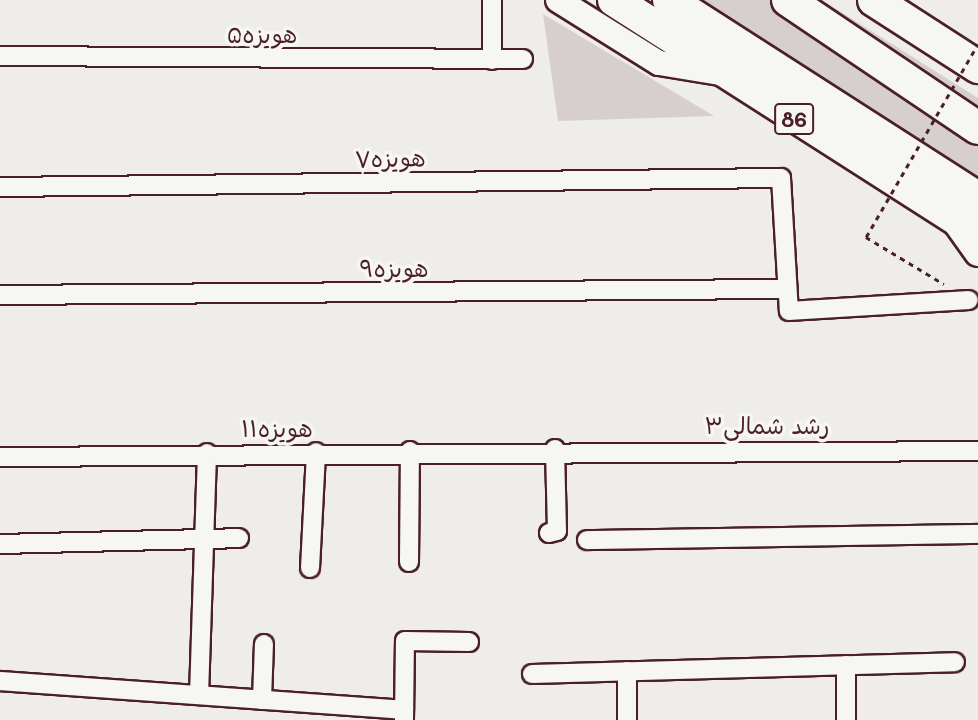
<!DOCTYPE html>
<html>
<head>
<meta charset="utf-8">
<style>
  body { margin:0 }
  #map { position:relative; width:978px; height:720px; overflow:hidden; background:#efedea; font-family:Mali,"Playpen Sans Arabic",sans-serif }
  div>[style] { position:absolute }
  .green>* { inset:0; background:#d7cfce }
  .path>* { height:2.5px; margin-top:-1.25px; transform-origin:0; background:repeating-linear-gradient(90deg,#4a1f2b 0 5px,transparent 0 10px) }
  .roads { filter:drop-shadow(2px 0 #4a1f2b) drop-shadow(-2px 0 #4a1f2b) drop-shadow(0 2px #4a1f2b) drop-shadow(0 -2px #4a1f2b) }
  .street>* { height:18px; margin:-9px; padding:0 9px; transform-origin:9px; border-radius:9px; background:#f6f6f2 }
  .secondary>* { height:24px; margin:-12px; padding:0 12px; transform-origin:12px; border-radius:12px; background:#f6f6f2 }
  .primary>* { height:26px; margin:-13px; padding:0 13px; transform-origin:13px; border-radius:13px; background:#f6f6f2 }
  .highway>* { height:32px; margin:-16px; padding:0 16px; transform-origin:16px; border-radius:16px; background:#f6f6f2 }
  .path-bridge>* { height:2.5px; margin-top:-1.25px; transform-origin:0; background:repeating-linear-gradient(90deg,#4a1f2b 0 5px,transparent 0 10px) }
  span { translate:-50% -50%; white-space:nowrap; text-align:center; line-height:1.15; -webkit-text-stroke:7px #f6f6f2; paint-order:stroke }
  .shield-label span { padding:2px 5px; background:#f6f6f2; border:2px solid; border-radius:5px; -webkit-text-stroke-width:0 }
  .shield-label { font-size:21px; color:#4a1f2b; font-weight:700 }
  .street-label { font-size:23px; color:#4a1f2b }
</style>
</head>
<body>
<div id="map">
  <div class="green">
    <div style="clip-path:polygon(657px 0,822px 0,978px 98px,978px 210px)"></div>
    <div style="clip-path:polygon(543px 14px,714px 116px,558px 121px)"></div>
  </div>
  <div class="path">
    <div style="left:866px;top:237px;width:91px;rotate:31.1deg"></div>
  </div>
  <div class="roads">
    <div class="street">
      <div style="left:0;top:56px;width:523px;rotate:0.33deg"></div>
      <div style="left:492px;top:60px;width:60px;rotate:-90deg"></div>
      <div style="left:0;top:187px;width:781px;rotate:-0.66deg"></div>
      <div style="left:781px;top:178px;width:133px;rotate:86.6deg"></div>
      <div style="left:789px;top:311px;width:180px;rotate:-3.5deg"></div>
      <div style="left:0;top:295px;width:787px;rotate:-0.44deg"></div>
      <div style="left:0;top:457px;width:978px;rotate:-0.35deg"></div>
      <div style="left:549px;top:533px;width:8px;rotate:-14deg"></div>
      <div style="left:557px;top:531px;width:82px;rotate:-91.4deg"></div>
      <div style="left:587px;top:540px;width:391px;rotate:-0.9deg"></div>
      <div style="left:0;top:544px;width:239px;rotate:-1.4deg"></div>
      <div style="left:409px;top:562px;width:111px;rotate:-89.5deg"></div>
      <div style="left:310px;top:568px;width:116px;rotate:-87deg"></div>
      <div style="left:846px;top:665px;width:55px;rotate:90deg"></div>
      <div style="left:532px;top:674px;width:423px;rotate:-1.6deg"></div>
      <div style="left:0;top:681px;width:405px;rotate:4.1deg"></div>
      <div style="left:199px;top:695px;width:242px;rotate:-88.1deg"></div>
      <div style="left:262px;top:700px;width:56px;rotate:-88deg"></div>
      <div style="left:404px;top:720px;width:79px;rotate:-89.3deg"></div>
      <div style="left:405px;top:641px;width:64px;rotate:0.9deg"></div>
      <div style="left:627px;top:720px;width:49px;rotate:-90deg"></div>
    </div>
    <div class="secondary">
      <div style="left:558px;top:0;width:119px;rotate:32deg"></div>
      <div style="left:659px;top:63px;width:63px;rotate:9.2deg"></div>
    </div>
    <div class="primary">
      <div style="left:953px;top:218px;width:43px;rotate:54.5deg"></div>
    </div>
    <div class="highway">
      <div style="left:614px;top:0;width:432px;rotate:32.6deg"></div>
      <div style="left:669px;top:0;width:367px;rotate:32.7deg"></div>
      <div style="left:788px;top:0;width:229px;rotate:34deg"></div>
      <div style="left:874px;top:0;width:124px;rotate:32.8deg"></div>
    </div>
  </div>
  <div class="path-bridge">
    <div style="left:866px;top:237px;width:223px;rotate:-59.9deg"></div>
  </div>
  <div class="shield-label">
    <span style="left:794px;top:119px">86</span>
  </div>
  <div class="street-label">
    <span style="left:262px;top:34px">هویزه۵</span>
    <span style="left:390px;top:158px;rotate:-1deg">هویزه۷</span>
    <span style="left:394px;top:268px">هویزه۹</span>
    <span style="left:767px;top:425px">رشد شمالی۳</span>
    <span style="left:277px;top:428px">هویزه۱۱</span>
  </div>
</div>
</body>
</html>
